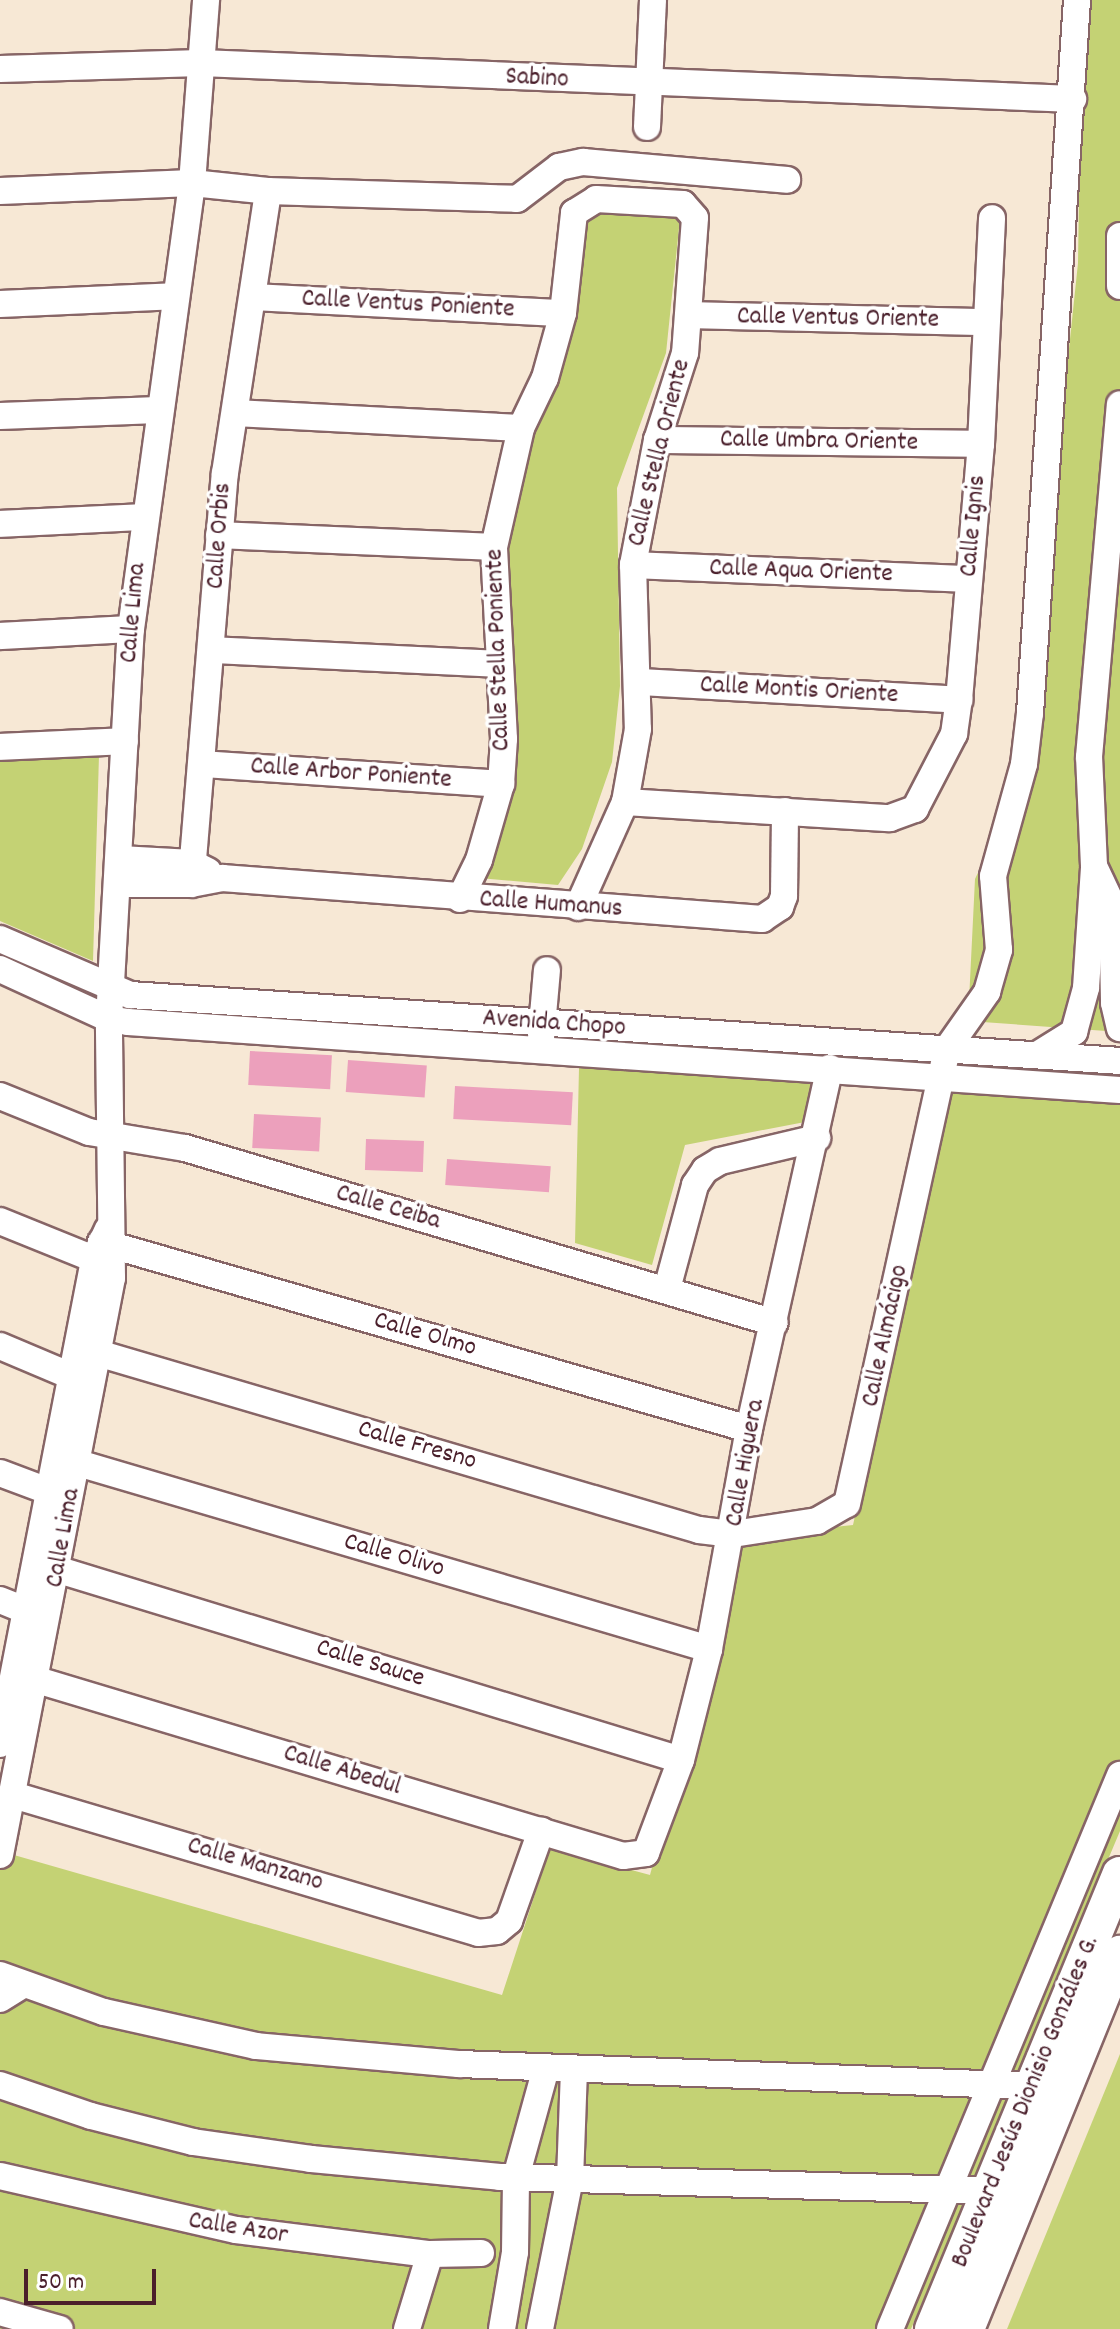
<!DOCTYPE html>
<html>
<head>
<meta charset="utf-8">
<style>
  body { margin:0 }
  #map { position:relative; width:1120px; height:2329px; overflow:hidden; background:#f7e8d5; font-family:Dekko,sans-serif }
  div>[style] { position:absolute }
  .green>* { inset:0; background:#c4d274; transform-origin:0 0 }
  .building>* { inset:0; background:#eca0bc; transform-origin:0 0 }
  .roads { filter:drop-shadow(2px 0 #876566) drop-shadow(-2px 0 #876566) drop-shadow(0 2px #876566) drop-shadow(0 -2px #876566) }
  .minor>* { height:26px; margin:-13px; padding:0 13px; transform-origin:13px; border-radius:13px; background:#fff }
  .major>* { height:34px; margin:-17px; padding:0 17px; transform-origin:17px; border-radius:17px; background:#fff }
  span { translate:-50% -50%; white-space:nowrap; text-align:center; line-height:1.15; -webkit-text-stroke:7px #fff; paint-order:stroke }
  .street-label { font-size:26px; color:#4a1f2b }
  .scale { position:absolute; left:24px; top:2269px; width:132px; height:36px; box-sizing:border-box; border:4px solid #4a1f2b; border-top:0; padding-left:10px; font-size:24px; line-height:28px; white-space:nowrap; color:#4a1f2b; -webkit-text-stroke:6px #fff; paint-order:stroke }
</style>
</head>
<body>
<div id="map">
  <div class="green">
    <div style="clip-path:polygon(1082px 0,1120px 0,1120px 1032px,968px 1021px,975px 879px,1024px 776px,1078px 263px)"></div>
    <div style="clip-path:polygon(588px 206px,681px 209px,666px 353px,617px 488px,620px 686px,612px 762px,582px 849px,558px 885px,479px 878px,509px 789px,506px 546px)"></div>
    <div style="clip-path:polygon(99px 755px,93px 961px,0 921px,0 760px)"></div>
    <div style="left:557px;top:1031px;width:350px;height:10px;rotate:4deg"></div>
    <div style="clip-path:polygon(579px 1068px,814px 1080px,805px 1122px,685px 1145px,652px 1265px,575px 1243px)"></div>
    <div style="clip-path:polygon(952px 1084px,1120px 1098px,1120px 1831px,911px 2329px,0 2329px,0 1870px,7px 1853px,502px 1995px,550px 1848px,650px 1875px,741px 1537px,853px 1525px)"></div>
    <div style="clip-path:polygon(1120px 2054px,1120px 2329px,1007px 2329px)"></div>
  </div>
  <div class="building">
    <div style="left:250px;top:1051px;width:82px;height:34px;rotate:3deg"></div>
    <div style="left:348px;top:1060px;width:79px;height:32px;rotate:4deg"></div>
    <div style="left:455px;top:1086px;width:118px;height:33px;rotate:3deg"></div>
    <div style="left:254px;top:1114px;width:67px;height:34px;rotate:3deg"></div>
    <div style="left:366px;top:1139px;width:58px;height:31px;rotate:2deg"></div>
    <div style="left:447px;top:1159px;width:104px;height:26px;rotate:4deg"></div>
  </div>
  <div class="roads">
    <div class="minor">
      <div style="left:0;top:69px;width:201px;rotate:-1.7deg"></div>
      <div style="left:201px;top:63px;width:873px;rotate:2.36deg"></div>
      <div style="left:647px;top:127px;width:127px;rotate:-87.3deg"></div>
      <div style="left:0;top:191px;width:192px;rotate:-2.4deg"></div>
      <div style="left:192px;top:183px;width:76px;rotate:6deg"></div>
      <div style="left:268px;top:191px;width:249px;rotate:1.8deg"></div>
      <div style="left:517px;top:199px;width:53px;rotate:-37.3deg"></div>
      <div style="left:559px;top:167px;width:25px;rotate:-12deg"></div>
      <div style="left:583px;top:162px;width:205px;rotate:5deg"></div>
      <div style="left:1120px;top:236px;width:50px;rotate:90deg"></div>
      <div style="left:253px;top:297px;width:310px;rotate:3deg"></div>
      <div style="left:0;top:304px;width:173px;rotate:-2.6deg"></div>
      <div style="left:689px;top:315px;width:297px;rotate:1.4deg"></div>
      <div style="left:235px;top:413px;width:286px;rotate:3deg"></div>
      <div style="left:0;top:416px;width:158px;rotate:-2.2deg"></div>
      <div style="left:657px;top:440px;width:324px;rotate:0.7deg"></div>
      <div style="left:0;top:524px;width:143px;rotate:-2.8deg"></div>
      <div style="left:219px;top:535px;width:275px;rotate:2.5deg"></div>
      <div style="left:633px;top:565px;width:336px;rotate:2.4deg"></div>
      <div style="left:0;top:636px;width:131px;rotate:-3.1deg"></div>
      <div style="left:212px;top:650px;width:286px;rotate:2.8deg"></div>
      <div style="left:640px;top:682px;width:320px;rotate:3.2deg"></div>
      <div style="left:0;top:747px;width:125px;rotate:-2.7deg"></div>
      <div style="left:202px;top:764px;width:300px;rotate:3.8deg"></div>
      <div style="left:625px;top:802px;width:265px;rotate:3.5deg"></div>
      <div style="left:890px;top:818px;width:27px;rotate:-20deg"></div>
      <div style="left:915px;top:809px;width:85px;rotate:-62.5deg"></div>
      <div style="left:954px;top:734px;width:34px;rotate:-82deg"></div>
      <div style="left:959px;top:700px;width:257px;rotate:-85.1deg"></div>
      <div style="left:981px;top:444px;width:226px;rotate:-87.2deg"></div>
      <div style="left:120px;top:859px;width:72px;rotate:3.2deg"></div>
      <div style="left:192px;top:863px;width:18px;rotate:27deg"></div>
      <div style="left:1094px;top:866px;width:42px;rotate:64.7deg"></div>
      <div style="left:1112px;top:904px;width:99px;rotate:88.8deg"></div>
      <div style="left:1114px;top:1003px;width:26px;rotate:77deg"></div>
      <div style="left:119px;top:884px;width:72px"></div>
      <div style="left:191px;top:884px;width:32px;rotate:-11deg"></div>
      <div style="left:222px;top:878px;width:542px;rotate:4.34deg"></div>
      <div style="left:762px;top:919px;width:22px;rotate:-34deg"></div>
      <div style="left:780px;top:907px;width:12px;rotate:-70deg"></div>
      <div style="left:784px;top:896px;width:85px;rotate:-89.3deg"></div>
      <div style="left:191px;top:884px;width:412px;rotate:-85.3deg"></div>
      <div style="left:225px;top:473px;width:285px;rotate:-81.3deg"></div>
      <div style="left:460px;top:899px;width:43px;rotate:-64deg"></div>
      <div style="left:479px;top:860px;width:79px;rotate:-73.9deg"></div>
      <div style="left:501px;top:784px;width:45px;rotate:-86.2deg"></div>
      <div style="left:504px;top:739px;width:192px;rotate:-93deg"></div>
      <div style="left:494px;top:547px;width:122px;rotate:-77.2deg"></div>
      <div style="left:521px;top:428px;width:55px;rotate:-64.4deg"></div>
      <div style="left:545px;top:378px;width:67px;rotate:-74.5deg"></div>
      <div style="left:563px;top:313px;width:101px;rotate:-83.7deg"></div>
      <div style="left:574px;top:213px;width:26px;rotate:-32deg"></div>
      <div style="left:596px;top:199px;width:87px;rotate:3.3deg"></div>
      <div style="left:683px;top:204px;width:18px;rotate:49deg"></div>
      <div style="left:695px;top:218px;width:135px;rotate:94.2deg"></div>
      <div style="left:685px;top:353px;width:91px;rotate:107.8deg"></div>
      <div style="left:657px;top:440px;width:127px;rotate:100.9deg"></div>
      <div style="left:633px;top:565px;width:164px;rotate:88.3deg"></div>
      <div style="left:638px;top:729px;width:74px;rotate:100.1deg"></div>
      <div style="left:625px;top:802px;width:115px;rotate:114.1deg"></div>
      <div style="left:0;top:939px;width:142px;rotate:23.3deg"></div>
      <div style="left:130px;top:995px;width:992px;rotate:3.81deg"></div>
      <div style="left:0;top:969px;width:120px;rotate:24.6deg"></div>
      <div style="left:109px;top:1019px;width:19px;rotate:9deg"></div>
      <div style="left:128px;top:1022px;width:994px;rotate:3.92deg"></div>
      <div style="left:541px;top:1038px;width:68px;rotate:-85deg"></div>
      <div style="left:1037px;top:1055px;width:44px;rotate:-31.9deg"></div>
      <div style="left:1074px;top:1032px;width:46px;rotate:-74.7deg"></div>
      <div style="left:1086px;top:988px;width:122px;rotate:-86.2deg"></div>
      <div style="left:1094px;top:866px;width:109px;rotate:-92.6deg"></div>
      <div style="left:1089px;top:757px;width:354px;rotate:-85deg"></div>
      <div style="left:0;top:1096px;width:96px;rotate:22deg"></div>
      <div style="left:89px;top:1132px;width:97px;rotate:9.5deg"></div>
      <div style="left:185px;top:1148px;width:615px;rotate:16.52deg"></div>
      <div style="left:0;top:1221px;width:101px;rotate:22deg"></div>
      <div style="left:101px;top:1242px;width:674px;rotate:16.1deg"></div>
      <div style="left:667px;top:1289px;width:108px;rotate:-74.9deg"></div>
      <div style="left:695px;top:1185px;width:18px;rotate:-56deg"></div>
      <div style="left:705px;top:1170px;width:17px;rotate:-31deg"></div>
      <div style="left:720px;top:1161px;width:100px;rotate:-13.3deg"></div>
      <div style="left:0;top:1346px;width:77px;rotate:22.9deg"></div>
      <div style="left:101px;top:1354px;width:623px;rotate:16.4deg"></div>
      <div style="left:699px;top:1530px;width:34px;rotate:7deg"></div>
      <div style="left:733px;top:1534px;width:85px;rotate:-8.8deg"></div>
      <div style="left:817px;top:1521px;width:34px;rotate:-30deg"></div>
      <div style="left:847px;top:1504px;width:466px;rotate:-77.6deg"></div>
      <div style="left:947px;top:1049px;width:70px;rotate:-54.9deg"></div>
      <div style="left:987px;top:992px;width:44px;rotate:-74.1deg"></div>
      <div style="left:999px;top:950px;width:74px;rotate:-94.6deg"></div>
      <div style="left:993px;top:876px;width:116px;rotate:-74.5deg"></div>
      <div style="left:1024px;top:764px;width:51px;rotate:-83.3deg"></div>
      <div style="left:1030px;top:713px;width:715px;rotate:-86.23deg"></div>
      <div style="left:78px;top:1463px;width:658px;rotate:16.42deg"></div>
      <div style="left:0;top:1473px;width:68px;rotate:20.6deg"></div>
      <div style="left:59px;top:1570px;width:650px;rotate:16.99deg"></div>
      <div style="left:0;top:1600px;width:27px;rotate:22deg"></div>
      <div style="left:37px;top:1680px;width:612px;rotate:16.72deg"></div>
      <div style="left:623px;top:1856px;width:23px;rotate:-7deg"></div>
      <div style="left:646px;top:1853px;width:99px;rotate:-69.4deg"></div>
      <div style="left:681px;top:1760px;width:114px;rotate:-75.8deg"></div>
      <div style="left:709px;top:1649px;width:224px;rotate:-79.7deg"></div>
      <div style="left:749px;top:1429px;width:370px;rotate:-77.4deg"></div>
      <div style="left:0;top:1744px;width:494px;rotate:-79deg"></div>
      <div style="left:94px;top:1259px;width:33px;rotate:-65deg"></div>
      <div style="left:13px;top:1795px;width:485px;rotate:16.5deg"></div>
      <div style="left:478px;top:1933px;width:19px;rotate:-6deg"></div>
      <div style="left:497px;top:1931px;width:16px;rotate:-40deg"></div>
      <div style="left:509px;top:1921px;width:96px;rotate:-70.4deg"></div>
      <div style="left:0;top:1855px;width:588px;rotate:-79.02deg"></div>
      <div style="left:112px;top:1278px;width:259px;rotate:-90.7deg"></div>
      <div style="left:109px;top:1019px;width:391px;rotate:-86.8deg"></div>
      <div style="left:131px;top:629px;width:450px;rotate:-82.2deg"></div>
      <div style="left:192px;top:183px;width:184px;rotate:-85.6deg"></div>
      <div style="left:0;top:1975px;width:110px;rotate:19.6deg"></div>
      <div style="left:104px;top:2012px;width:156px;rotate:12.6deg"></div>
      <div style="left:256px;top:2046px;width:204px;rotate:5.1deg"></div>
      <div style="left:459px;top:2064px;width:575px;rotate:2.19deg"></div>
      <div style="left:0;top:1999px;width:28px;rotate:-32deg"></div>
      <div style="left:0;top:2085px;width:96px;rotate:18.8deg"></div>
      <div style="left:91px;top:2116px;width:105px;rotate:14.3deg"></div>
      <div style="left:193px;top:2142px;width:119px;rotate:8.2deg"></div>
      <div style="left:311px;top:2159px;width:190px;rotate:5.4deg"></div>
      <div style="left:500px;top:2177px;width:490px;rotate:1.6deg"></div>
      <div style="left:0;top:2176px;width:242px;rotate:12.9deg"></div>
      <div style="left:236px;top:2230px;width:195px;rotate:7.1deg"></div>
      <div style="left:430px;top:2254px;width:51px;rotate:-1.1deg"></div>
      <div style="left:0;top:2312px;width:62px;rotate:15.8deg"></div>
      <div style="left:407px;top:2329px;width:78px;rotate:-73deg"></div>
      <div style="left:502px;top:2329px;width:78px;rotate:-80.4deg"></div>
      <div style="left:515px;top:2252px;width:75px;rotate:-89.2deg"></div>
      <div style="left:516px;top:2177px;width:113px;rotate:-74.6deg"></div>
      <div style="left:540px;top:2329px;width:153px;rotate:-78.7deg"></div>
      <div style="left:570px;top:2179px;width:110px;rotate:-87.9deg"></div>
      <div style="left:890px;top:2329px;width:600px;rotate:-67.45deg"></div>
    </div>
    <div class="major">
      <div style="left:932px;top:2329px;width:492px;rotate:-67.6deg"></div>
      <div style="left:967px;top:2329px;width:406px;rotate:-67.9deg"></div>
    </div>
  </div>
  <div class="street-label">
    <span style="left:537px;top:79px;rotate:3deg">Sabino</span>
    <span style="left:408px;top:305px;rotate:3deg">Calle Ventus Poniente</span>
    <span style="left:838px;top:319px;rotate:1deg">Calle Ventus Oriente</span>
    <span style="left:819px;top:442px;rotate:1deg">Calle Umbra Oriente</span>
    <span style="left:660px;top:453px;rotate:-76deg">Calle Stella Oriente</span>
    <span style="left:974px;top:526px;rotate:-85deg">Calle Ignis</span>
    <span style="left:220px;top:536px;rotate:-86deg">Calle Orbis</span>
    <span style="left:801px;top:572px;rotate:2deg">Calle Aqua Oriente</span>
    <span style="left:134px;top:613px;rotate:-85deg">Calle Lima</span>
    <span style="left:499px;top:650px;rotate:-92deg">Calle Stella Poniente</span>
    <span style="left:799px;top:691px;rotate:3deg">Calle Montis Oriente</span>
    <span style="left:351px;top:774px;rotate:4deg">Calle Arbor Poniente</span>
    <span style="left:551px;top:905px;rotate:4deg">Calle Humanus</span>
    <span style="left:554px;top:1024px;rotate:4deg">Avenida Chopo</span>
    <span style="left:388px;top:1208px;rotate:16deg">Calle Ceiba</span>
    <span style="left:425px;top:1335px;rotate:16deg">Calle Olmo</span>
    <span style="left:886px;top:1336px;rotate:-78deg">Calle Almácigo</span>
    <span style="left:417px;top:1446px;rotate:16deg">Calle Fresno</span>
    <span style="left:746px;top:1463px;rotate:-80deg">Calle Higuera</span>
    <span style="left:64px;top:1538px;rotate:-80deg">Calle Lima</span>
    <span style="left:394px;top:1556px;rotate:16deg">Calle Olivo</span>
    <span style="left:370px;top:1664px;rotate:17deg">Calle Sauce</span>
    <span style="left:342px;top:1771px;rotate:17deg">Calle Abedul</span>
    <span style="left:255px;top:1865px;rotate:16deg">Calle Manzano</span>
    <span style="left:1026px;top:2102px;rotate:-68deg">Boulevard Jesús Dionisio Gonzáles G.</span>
    <span style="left:238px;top:2229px;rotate:9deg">Calle Azor</span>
  </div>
  <div class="scale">50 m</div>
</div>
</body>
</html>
